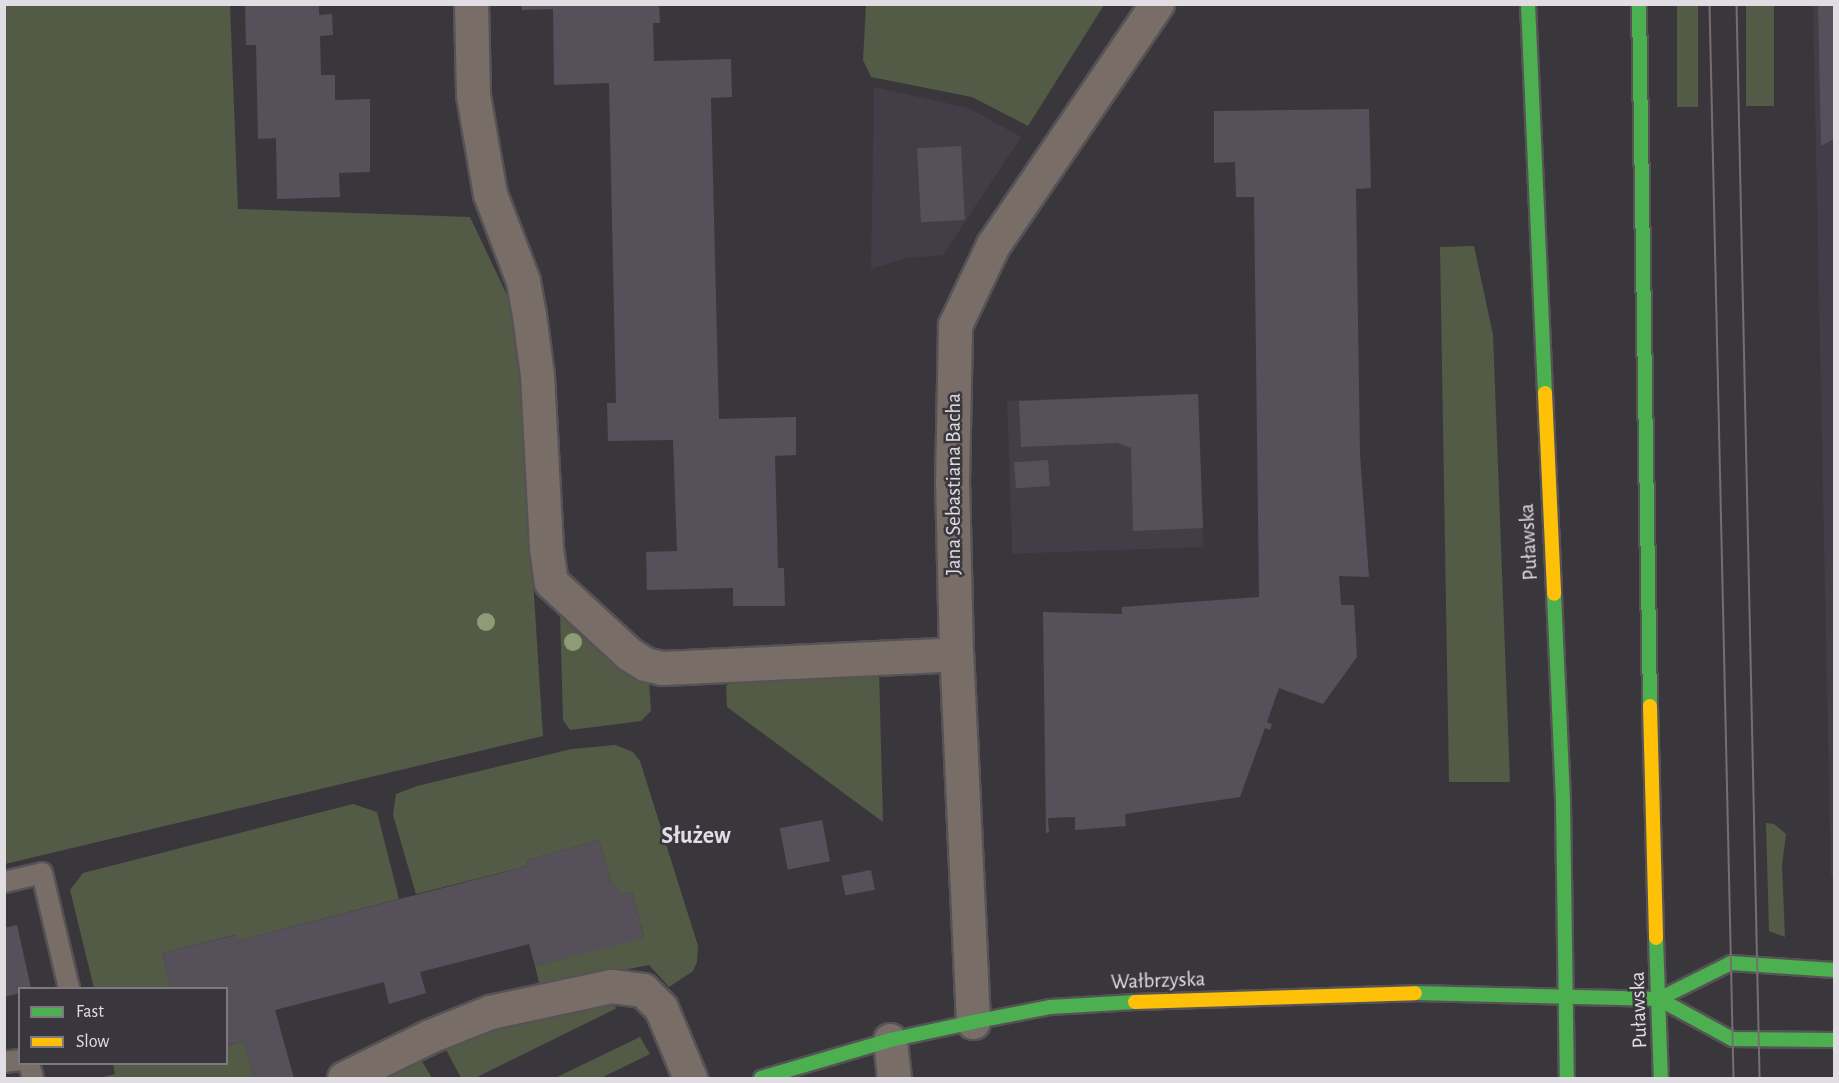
<!DOCTYPE html>
<html>
<head>
<meta charset="utf-8">
<style>
  body { margin:0 }
  #map { position:relative; width:1839px; height:1083px; overflow:hidden; background:#3a373c; font-family:"Alegreya Sans",sans-serif }
  div>[style] { position:absolute }
  .built>* { inset:0; background:#433d48; transform-origin:0 0 }
  .green>* { inset:0; background:#535b46; transform-origin:0 0 }
  .building>* { inset:0; background:#56505a; transform-origin:0 0 }
  .roads { filter:drop-shadow(2px 0 #555356) drop-shadow(-2px 0 #555356) drop-shadow(0 2px #555356) drop-shadow(0 -2px #555356) }
  .lane>* { height:20px; margin:-10px; padding:0 10px; transform-origin:10px; border-radius:10px; background:#796d67 }
  .street>* { height:33px; margin:-16.5px; padding:0 16.5px; transform-origin:16.5px; border-radius:16.5px; background:#796d67 }
  .fast>* { height:14px; margin:-7px; padding:0 7px; transform-origin:7px; border-radius:7px; background:#4caf50 }
  .slow>* { height:14px; margin:-7px; padding:0 7px; transform-origin:7px; border-radius:7px; background:#ffc107 }
  .tram>* { height:1.5px; margin:-0.75px; padding:0 0.75px; transform-origin:0.75px; border-radius:0.75px; background:#766f6f }
  .trees>* { width:18px; height:18px; margin:-9px; border-radius:50%; background:#8e9b77 }
  span { translate:-50% -50%; white-space:nowrap; text-align:center; line-height:1.15; -webkit-text-stroke:5px #3a363d; paint-order:stroke }
  .street-label { font-size:21px; color:#e1dee3 }
  .quarter-label { font-size:24px; color:#e2dee7; font-weight:700 }
  .frame { position:absolute; inset:0; border:6px solid #e1dee3; pointer-events:none }
  .legend { position:absolute; left:18px; top:987px; width:210px; height:78px; box-sizing:border-box; background:#3a363d; border:2px solid #7d797f; margin:0; padding:8px 10px; list-style:none; font-size:18px; color:#e1dee3 }
  .legend li { display:flex; align-items:center; gap:12px; height:30px }
  .legend b { width:30px; border:2px solid #7d797f }
</style>
</head>
<body>
<div id="map">
  <div class="built">
    <div style="clip-path:polygon(1813px 5px,1834px 5px,1834px 876px,1831px 876px)"></div>
    <div style="clip-path:polygon(874px 87px,968px 108px,1021px 137px,943px 255px,907px 258px,871px 269px)"></div>
    <div style="left:1198px;top:394px;width:153px;height:191px;rotate:88deg"></div>
  </div>
  <div class="green">
    <div style="clip-path:polygon(5px 5px,230px 5px,238px 209px,470px 217px,516px 314px,543px 736px,5px 864px)"></div>
    <div style="clip-path:polygon(866px 5px,866px 4px,1104px 5px,1028px 126px,972px 97px,871px 77px,863px 60px)"></div>
    <div style="left:1677px;top:5px;width:21px;height:102px"></div>
    <div style="left:1746px;top:5px;width:28px;height:101px"></div>
    <div style="clip-path:polygon(1474px 246px,1493px 335px,1510px 782px,1449px 782px,1440px 247px)"></div>
    <div style="clip-path:polygon(560px 612px,649px 680px,651px 711px,641px 721px,570px 730px,563px 720px)"></div>
    <div style="clip-path:polygon(879px 670px,883px 822px,727px 707px,726px 686px,734px 679px)"></div>
    <div style="clip-path:polygon(615px 745px,633px 752px,640px 761px,698px 946px,697px 962px,693px 971px,669px 987px,649px 965px,540px 986px,535px 966px,644px 937px,632px 892px,621px 895px,612px 886px,599px 840px,527px 860px,528px 866px,416px 894px,393px 815px,396px 794px,417px 786px,572px 749px)"></div>
    <div style="clip-path:polygon(353px 804px,377px 812px,399px 899px,237px 941px,235px 935px,162px 953px,171px 988px,94px 988px,70px 890px,83px 873px)"></div>
    <div style="clip-path:polygon(1766px 823px,1774px 824px,1786px 834px,1782px 865px,1785px 937px,1769px 931px)"></div>
    <div style="clip-path:polygon(608px 1002px,617px 1008px,475px 1078px,461px 1078px,444px 1046px,487px 1028px)"></div>
    <div style="clip-path:polygon(640px 1037px,650px 1054px,601px 1078px,555px 1078px)"></div>
    <div style="clip-path:polygon(244px 1041px,254px 1078px,100px 1078px,115px 1074px,113px 1064px,226px 1064px,227px 1046px)"></div>
    <div style="clip-path:polygon(417px 1053px,432px 1078px,367px 1078px)"></div>
  </div>
  <div class="building">
    <div style="clip-path:polygon(245px 4px,319px 4px,319px 15px,332px 14px,333px 35px,320px 36px,321px 75px,335px 75px,335px 100px,370px 99px,370px 172px,339px 173px,340px 197px,277px 199px,276px 138px,258px 139px,256px 45px,246px 45px)"></div>
    <div style="clip-path:polygon(521px 4px,659px 4px,660px 23px,653px 23px,654px 61px,731px 59px,732px 97px,711px 98px,719px 419px,796px 417px,796px 455px,775px 456px,778px 568px,784px 568px,785px 606px,733px 606px,733px 588px,647px 590px,646px 552px,677px 551px,673px 440px,608px 441px,607px 403px,616px 403px,609px 83px,554px 85px,553px 9px,522px 10px)"></div>
    <div style="clip-path:polygon(1818px 4px,1834px 4px,1834px 139px,1821px 146px)"></div>
    <div style="clip-path:polygon(1369px 109px,1371px 188px,1356px 189px,1360px 455px,1369px 577px,1339px 576px,1341px 605px,1354px 605px,1357px 657px,1323px 704px,1279px 688px,1267px 722px,1272px 724px,1270px 730px,1265px 728px,1240px 797px,1125px 814px,1126px 826px,1075px 830px,1075px 817px,1048px 818px,1049px 832px,1046px 833px,1043px 612px,1122px 614px,1122px 607px,1259px 597px,1254px 197px,1236px 197px,1235px 162px,1214px 163px,1214px 111px)"></div>
    <div style="left:961px;top:146px;width:74px;height:44px;rotate:87deg"></div>
    <div style="clip-path:polygon(1198px 394px,1203px 528px,1133px 531px,1131px 448px,1117px 443px,1021px 447px,1019px 401px)"></div>
    <div style="left:1048px;top:460px;width:26px;height:34px;rotate:86deg"></div>
    <div style="left:822px;top:820px;width:42px;height:43px;rotate:79deg"></div>
    <div style="clip-path:polygon(599px 840px,612px 886px,618px 885px,621px 895px,632px 892px,644px 938px,535px 966px,529px 944px,420px 972px,426px 993px,389px 1004px,384px 982px,275px 1010px,294px 1078px,254px 1078px,244px 1041px,226px 1046px,226px 988px,171px 988px,162px 953px,236px 935px,237px 941px,528px 866px,527px 860px)"></div>
    <div style="left:871px;top:870px;width:20px;height:30px;rotate:79deg"></div>
    <div style="clip-path:polygon(17px 925px,31px 988px,20px 988px,20px 993px,4px 997px,4px 928px)"></div>
  </div>
  <div class="roads">
    <div class="lane">
      <div style="left:4px;top:882px;width:39px;rotate:-13deg"></div>
      <div style="left:42px;top:873px;width:118px;rotate:76.8deg"></div>
      <div style="left:4px;top:1062px;width:16px;rotate:-7deg"></div>
      <div style="left:29px;top:1064px;width:15px;rotate:74deg"></div>
    </div>
    <div class="street">
      <div style="left:471px;top:4px;width:91px;rotate:88.7deg"></div>
      <div style="left:473px;top:95px;width:100px;rotate:80.3deg"></div>
      <div style="left:490px;top:194px;width:93px;rotate:69.2deg"></div>
      <div style="left:523px;top:281px;width:35px;rotate:80deg"></div>
      <div style="left:529px;top:315px;width:61px;rotate:82.4deg"></div>
      <div style="left:537px;top:375px;width:173px;rotate:87deg"></div>
      <div style="left:546px;top:548px;width:34px;rotate:82deg"></div>
      <div style="left:551px;top:582px;width:106px;rotate:42.7deg"></div>
      <div style="left:629px;top:654px;width:19px;rotate:32deg"></div>
      <div style="left:645px;top:664px;width:18px;rotate:13deg"></div>
      <div style="left:663px;top:668px;width:293px;rotate:-2.7deg"></div>
      <div style="left:973px;top:1022px;width:368px;rotate:-92.6deg"></div>
      <div style="left:956px;top:654px;width:170px;rotate:-91.3deg"></div>
      <div style="left:952px;top:484px;width:159px;rotate:-88.9deg"></div>
      <div style="left:955px;top:325px;width:89px;rotate:-64.6deg"></div>
      <div style="left:993px;top:245px;width:292px;rotate:-55.8deg"></div>
      <div style="left:890px;top:1040px;width:38px;rotate:84deg"></div>
      <div style="left:344px;top:1078px;width:96px;rotate:-26deg"></div>
      <div style="left:430px;top:1036px;width:65px;rotate:-21.8deg"></div>
      <div style="left:490px;top:1012px;width:124px;rotate:-12.1deg"></div>
      <div style="left:611px;top:986px;width:32px;rotate:7deg"></div>
      <div style="left:643px;top:990px;width:25px;rotate:45deg"></div>
      <div style="left:661px;top:1008px;width:76px;rotate:67.5deg"></div>
    </div>
    <div class="fast">
      <div style="left:1528px;top:4px;width:389px;rotate:87.5deg"></div>
      <div style="left:1639px;top:4px;width:702px;rotate:89.1deg"></div>
      <div style="left:1554px;top:594px;width:208px;rotate:87.5deg"></div>
      <div style="left:1563px;top:802px;width:276px;rotate:89.2deg"></div>
      <div style="left:1656px;top:938px;width:140px;rotate:88deg"></div>
      <div style="left:1415px;top:993px;width:244px;rotate:1.4deg"></div>
      <div style="left:1659px;top:999px;width:83px;rotate:28.7deg"></div>
      <div style="left:1732px;top:1039px;width:102px;rotate:0.6deg"></div>
      <div style="left:1659px;top:999px;width:80px;rotate:-26.6deg"></div>
      <div style="left:1731px;top:963px;width:103px;rotate:3.9deg"></div>
      <div style="left:761px;top:1078px;width:134px;rotate:-16.4deg"></div>
      <div style="left:890px;top:1040px;width:85px;rotate:-12.2deg"></div>
      <div style="left:973px;top:1022px;width:78px;rotate:-11deg"></div>
      <div style="left:1050px;top:1007px;width:85px;rotate:-3.4deg"></div>
    </div>
    <div class="slow">
      <div style="left:1545px;top:393px;width:201px;rotate:87.4deg"></div>
      <div style="left:1650px;top:706px;width:232px;rotate:88.5deg"></div>
      <div style="left:1135px;top:1002px;width:280px;rotate:-1.8deg"></div>
    </div>
  </div>
  <div class="tram">
    <div style="left:1710px;top:4px;width:1074px;rotate:88.72deg"></div>
    <div style="left:1737px;top:4px;width:1074px;rotate:88.77deg"></div>
  </div>
  <div class="trees">
    <div style="left:486px;top:622px"></div>
    <div style="left:573px;top:642px"></div>
  </div>
  <div class="street-label">
    <span style="left:954px;top:484px;rotate:-90deg">Jana Sebastiana Bacha</span>
    <span style="left:1529px;top:542px;rotate:-93deg">Puławska</span>
    <span style="left:1158px;top:981px;rotate:-2deg">Wałbrzyska</span>
    <span style="left:1639px;top:1010px;rotate:-92deg">Puławska</span>
  </div>
  <div class="quarter-label">
    <span style="left:696px;top:837px">Służew</span>
  </div>
  <div class="frame"></div>
  <ul class="legend">
  <li><b style="height:8px;background:#4caf50"></b>Fast</li>
  <li><b style="height:8px;background:#ffc107"></b>Slow</li>
  </ul>
</div>
</body>
</html>
